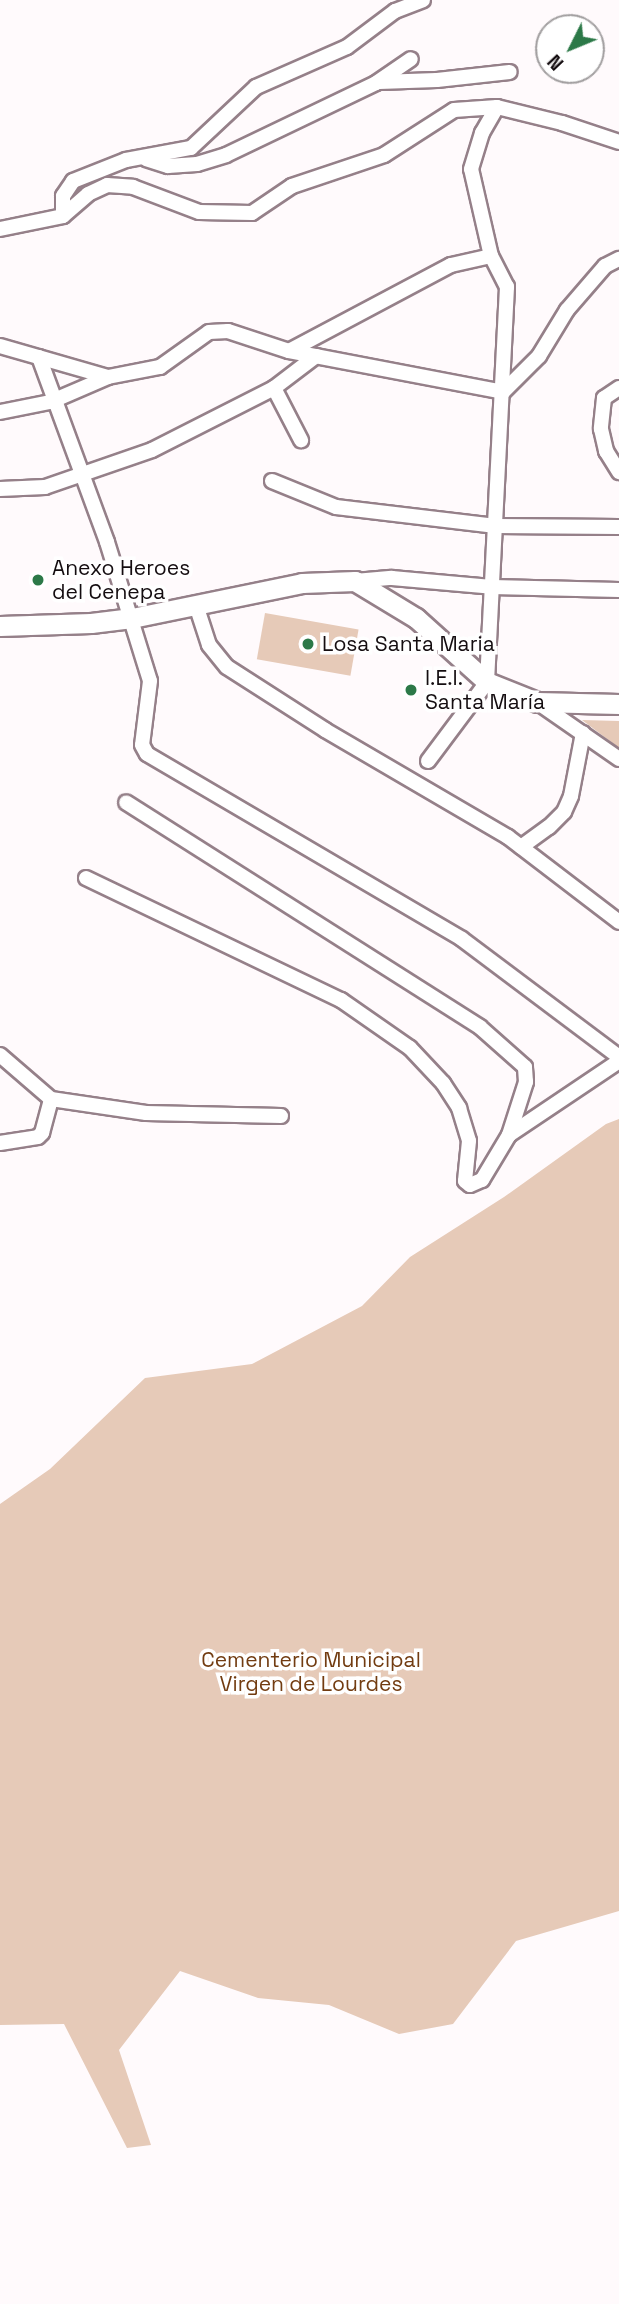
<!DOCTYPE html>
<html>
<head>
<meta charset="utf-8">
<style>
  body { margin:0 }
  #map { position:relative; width:619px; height:2304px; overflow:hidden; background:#fffafc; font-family:"Space Grotesk",sans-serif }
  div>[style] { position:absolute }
  .green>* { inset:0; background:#e6cab8; transform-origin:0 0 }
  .roads { filter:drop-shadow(2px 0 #958089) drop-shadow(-2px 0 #958089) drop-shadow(0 2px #958089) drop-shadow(0 -2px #958089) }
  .minor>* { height:14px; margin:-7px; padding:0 7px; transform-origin:7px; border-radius:7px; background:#fff }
  .secondary>* { height:19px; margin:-9.5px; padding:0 9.5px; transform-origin:9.5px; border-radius:9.5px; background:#fff }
  .dots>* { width:19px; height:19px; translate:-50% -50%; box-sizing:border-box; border:4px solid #fff; border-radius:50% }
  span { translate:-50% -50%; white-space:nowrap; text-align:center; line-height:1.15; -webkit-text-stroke:7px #fff; paint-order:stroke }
  .poi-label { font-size:21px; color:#140d10 }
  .left { translate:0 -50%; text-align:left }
  .park-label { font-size:21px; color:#723c11 }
  .north { position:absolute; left:535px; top:14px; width:70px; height:70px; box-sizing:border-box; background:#fff; border:2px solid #a19e9f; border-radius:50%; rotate:227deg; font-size:19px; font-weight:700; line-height:28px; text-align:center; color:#140d10 }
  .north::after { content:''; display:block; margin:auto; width:24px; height:32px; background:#2c7948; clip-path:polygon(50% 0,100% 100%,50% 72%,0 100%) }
</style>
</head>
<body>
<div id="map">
  <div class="green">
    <div style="left:265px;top:613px;width:95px;height:47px;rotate:10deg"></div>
    <div style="clip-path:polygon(582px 720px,619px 721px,619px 748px)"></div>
    <div style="clip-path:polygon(619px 1119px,619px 1911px,516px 1941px,453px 2024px,399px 2034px,329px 2005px,258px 1998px,180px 1971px,119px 2050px,151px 2145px,127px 2148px,64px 2024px,0 2025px,0 1504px,50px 1469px,145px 1378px,252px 1364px,362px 1306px,410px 1257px,504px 1197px,606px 1124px)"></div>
  </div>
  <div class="roads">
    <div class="minor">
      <div style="left:379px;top:82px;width:58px;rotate:-2deg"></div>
      <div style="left:437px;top:80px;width:73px;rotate:-6.3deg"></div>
      <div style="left:146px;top:159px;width:23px;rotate:18deg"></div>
      <div style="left:168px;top:166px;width:29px;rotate:-4deg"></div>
      <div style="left:197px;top:164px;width:30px;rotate:-17deg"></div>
      <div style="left:226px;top:155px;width:166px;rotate:-25.6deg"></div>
      <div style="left:376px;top:83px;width:42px;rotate:-34.4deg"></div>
      <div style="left:63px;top:216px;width:20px;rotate:-90deg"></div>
      <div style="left:63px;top:196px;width:18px;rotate:-56deg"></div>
      <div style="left:73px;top:181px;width:57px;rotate:-21.6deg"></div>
      <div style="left:126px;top:160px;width:66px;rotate:-10.5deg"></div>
      <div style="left:191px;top:148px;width:89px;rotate:-43.2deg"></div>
      <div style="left:256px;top:87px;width:99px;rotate:-23.7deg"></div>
      <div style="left:347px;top:47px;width:60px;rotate:-36.9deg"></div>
      <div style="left:395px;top:11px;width:30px;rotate:-21deg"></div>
      <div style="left:0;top:229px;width:64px;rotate:-11.7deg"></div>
      <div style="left:63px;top:216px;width:33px;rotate:-41deg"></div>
      <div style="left:88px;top:194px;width:21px;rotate:-25deg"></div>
      <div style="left:107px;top:185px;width:26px;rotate:4deg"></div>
      <div style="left:133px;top:187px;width:71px;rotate:20.7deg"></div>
      <div style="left:199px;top:212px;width:53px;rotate:1.1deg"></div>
      <div style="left:252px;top:213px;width:48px;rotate:-34deg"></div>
      <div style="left:292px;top:186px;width:97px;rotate:-18.6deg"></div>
      <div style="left:384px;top:155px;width:83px;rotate:-32.7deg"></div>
      <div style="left:454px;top:110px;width:43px;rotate:-4deg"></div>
      <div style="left:497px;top:107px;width:67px;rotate:13.8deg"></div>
      <div style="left:562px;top:123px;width:60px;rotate:18.4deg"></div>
      <div style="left:0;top:346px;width:112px;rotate:16deg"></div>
      <div style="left:108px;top:377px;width:53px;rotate:-10.9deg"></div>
      <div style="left:160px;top:367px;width:60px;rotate:-35.5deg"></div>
      <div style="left:209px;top:332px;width:19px;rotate:-3deg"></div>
      <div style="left:228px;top:331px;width:64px;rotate:18.2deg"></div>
      <div style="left:289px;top:351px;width:218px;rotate:10.8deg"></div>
      <div style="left:503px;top:392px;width:51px;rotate:-45deg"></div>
      <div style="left:539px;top:356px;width:54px;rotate:-58.7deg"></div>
      <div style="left:567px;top:310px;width:58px;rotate:-49.2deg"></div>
      <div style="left:605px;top:266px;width:16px;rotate:-27deg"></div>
      <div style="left:289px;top:351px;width:183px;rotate:-28deg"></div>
      <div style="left:451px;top:265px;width:41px;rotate:-12.7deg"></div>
      <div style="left:39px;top:357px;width:197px;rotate:69.8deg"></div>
      <div style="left:107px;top:542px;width:145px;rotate:72.8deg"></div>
      <div style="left:150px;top:681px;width:64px;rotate:97.1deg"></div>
      <div style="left:142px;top:745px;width:10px;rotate:61deg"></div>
      <div style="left:147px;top:754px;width:365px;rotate:30.4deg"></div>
      <div style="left:462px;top:939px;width:196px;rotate:36.9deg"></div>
      <div style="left:274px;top:388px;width:59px;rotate:62.6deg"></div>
      <div style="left:619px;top:388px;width:18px;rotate:146deg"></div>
      <div style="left:604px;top:398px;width:31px;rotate:96deg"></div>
      <div style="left:601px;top:429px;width:23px;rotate:77deg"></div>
      <div style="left:606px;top:451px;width:25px;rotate:58deg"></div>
      <div style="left:0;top:412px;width:51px;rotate:-11.3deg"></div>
      <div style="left:50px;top:402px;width:63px;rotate:-23.3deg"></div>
      <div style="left:272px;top:481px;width:69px;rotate:22.1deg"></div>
      <div style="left:336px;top:507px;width:161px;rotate:6.8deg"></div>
      <div style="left:496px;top:526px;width:123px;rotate:0.5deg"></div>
      <div style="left:0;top:489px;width:45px;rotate:-2.5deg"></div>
      <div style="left:45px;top:487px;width:113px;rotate:-19.1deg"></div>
      <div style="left:152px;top:450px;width:137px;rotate:-26.9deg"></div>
      <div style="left:274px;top:388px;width:53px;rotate:-37.3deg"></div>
      <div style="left:355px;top:581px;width:37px;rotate:-5deg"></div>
      <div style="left:392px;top:578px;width:100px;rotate:5.1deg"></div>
      <div style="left:492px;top:587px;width:127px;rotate:1.4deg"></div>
      <div style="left:196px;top:605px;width:42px;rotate:72deg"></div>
      <div style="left:209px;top:645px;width:28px;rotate:51deg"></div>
      <div style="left:227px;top:667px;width:117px;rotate:32.7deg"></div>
      <div style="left:325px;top:730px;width:212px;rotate:30.3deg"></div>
      <div style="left:508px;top:837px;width:140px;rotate:37.4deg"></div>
      <div style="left:537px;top:702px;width:100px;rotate:34.8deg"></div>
      <div style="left:428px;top:761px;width:99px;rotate:-53.2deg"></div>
      <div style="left:487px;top:682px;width:396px;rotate:-87.1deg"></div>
      <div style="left:507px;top:287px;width:35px;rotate:-117deg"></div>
      <div style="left:491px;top:256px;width:89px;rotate:-102.9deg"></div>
      <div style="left:471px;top:169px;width:38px;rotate:-73deg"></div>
      <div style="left:482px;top:133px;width:30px;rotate:-60deg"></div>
      <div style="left:521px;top:847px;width:34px;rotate:-36deg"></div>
      <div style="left:549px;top:827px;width:21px;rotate:-45deg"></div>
      <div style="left:564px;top:812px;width:17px;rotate:-66deg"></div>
      <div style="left:571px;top:796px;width:64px;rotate:-79.2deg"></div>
      <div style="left:86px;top:878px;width:283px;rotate:25.6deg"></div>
      <div style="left:341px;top:1000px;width:84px;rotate:34.8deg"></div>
      <div style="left:410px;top:1048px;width:48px;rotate:46.7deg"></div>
      <div style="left:443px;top:1083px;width:30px;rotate:57deg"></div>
      <div style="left:459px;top:1108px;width:34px;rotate:73deg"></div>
      <div style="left:469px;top:1141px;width:40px;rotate:95.7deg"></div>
      <div style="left:465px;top:1181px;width:6px;rotate:39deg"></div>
      <div style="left:470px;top:1185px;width:13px;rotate:-23deg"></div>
      <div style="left:482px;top:1180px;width:52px;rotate:-59deg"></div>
      <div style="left:509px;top:1135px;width:56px;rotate:-72.2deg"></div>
      <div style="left:526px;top:1082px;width:15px;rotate:-94deg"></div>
      <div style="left:525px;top:1067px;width:60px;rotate:-138.4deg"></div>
      <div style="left:480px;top:1027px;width:419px;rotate:-147.6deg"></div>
      <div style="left:0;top:1055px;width:67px;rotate:40.8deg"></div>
      <div style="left:51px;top:1099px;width:96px;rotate:8.4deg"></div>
      <div style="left:146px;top:1113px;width:135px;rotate:1.3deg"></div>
      <div style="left:509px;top:1135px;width:133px;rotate:-33.9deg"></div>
      <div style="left:0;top:1143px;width:38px;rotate:-9deg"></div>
      <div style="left:38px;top:1137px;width:6px;rotate:-45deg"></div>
      <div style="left:42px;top:1133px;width:35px;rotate:-75deg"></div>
    </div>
    <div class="secondary">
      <div style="left:0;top:626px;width:91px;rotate:-1.9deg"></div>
      <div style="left:91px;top:623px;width:41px;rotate:-7deg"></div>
      <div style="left:132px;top:618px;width:174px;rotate:-11.6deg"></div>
      <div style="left:302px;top:583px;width:53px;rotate:-2.2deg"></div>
      <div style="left:355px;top:581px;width:71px;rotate:31.2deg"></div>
      <div style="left:416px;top:618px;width:96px;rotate:42deg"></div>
      <div style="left:487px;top:682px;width:54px;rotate:21.8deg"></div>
      <div style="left:537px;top:702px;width:82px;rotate:1.4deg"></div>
    </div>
  </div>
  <div class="dots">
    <div style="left:38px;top:580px;background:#2c7948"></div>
    <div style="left:308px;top:644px;background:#2c7948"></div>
    <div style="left:411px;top:690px;background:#2c7948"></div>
  </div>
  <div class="poi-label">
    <span class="left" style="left:52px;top:580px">Anexo Heroes<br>del Cenepa</span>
    <span class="left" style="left:322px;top:644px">Losa Santa Maria</span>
    <span class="left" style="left:425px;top:690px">I.E.I.<br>Santa María</span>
  </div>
  <div class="park-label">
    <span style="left:311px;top:1672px">Cementerio Municipal<br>Virgen de Lourdes</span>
  </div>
  <div class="north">N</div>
</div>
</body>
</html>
